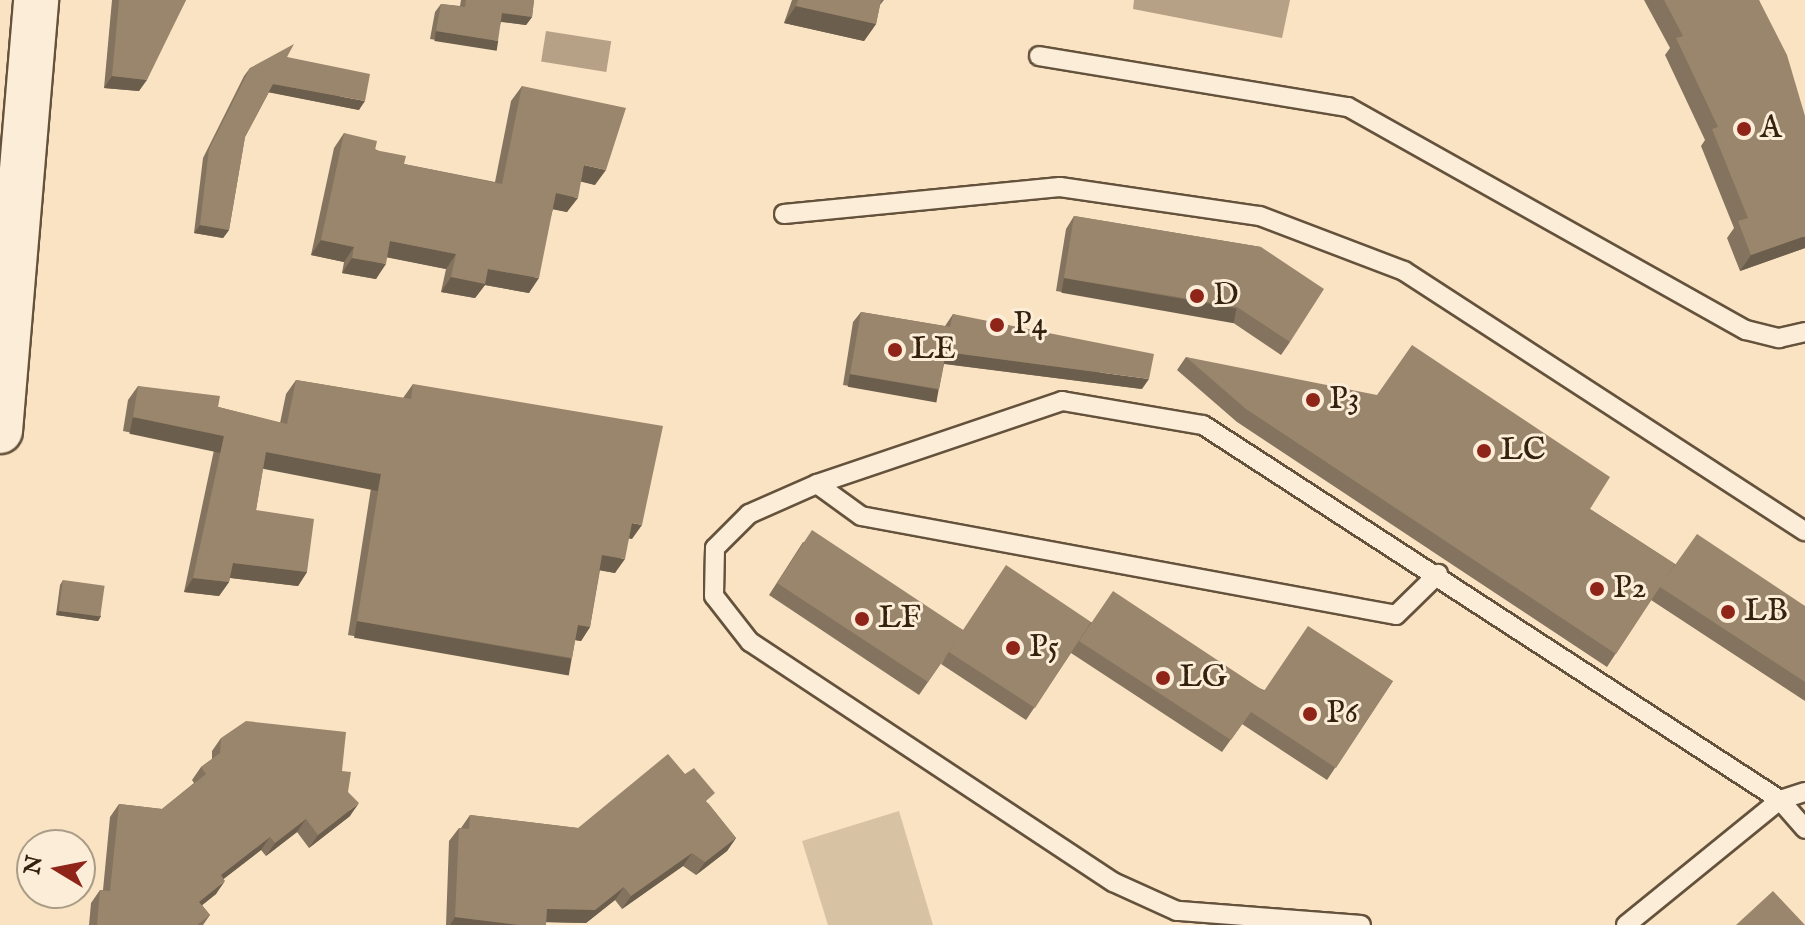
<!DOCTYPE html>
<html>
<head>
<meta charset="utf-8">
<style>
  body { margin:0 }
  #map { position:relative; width:1805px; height:925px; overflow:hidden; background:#f9e3c3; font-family:"IM FELL English",serif }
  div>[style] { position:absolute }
  .green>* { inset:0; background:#d8c2a4 }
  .water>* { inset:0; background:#b6a186; transform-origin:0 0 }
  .roads { filter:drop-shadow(2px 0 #65523c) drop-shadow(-2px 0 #65523c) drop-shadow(0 2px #65523c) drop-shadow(0 -2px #65523c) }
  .lane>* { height:18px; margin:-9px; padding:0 9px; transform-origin:9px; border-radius:9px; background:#fbedd8 }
  .secondary>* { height:44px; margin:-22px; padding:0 22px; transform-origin:22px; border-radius:22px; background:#fbedd8 }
  .wall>* { inset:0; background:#84735e }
  .shaded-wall>* { inset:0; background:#6c5e4c; transform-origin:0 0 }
  .building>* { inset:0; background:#9a866d; transform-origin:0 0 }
  .dots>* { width:22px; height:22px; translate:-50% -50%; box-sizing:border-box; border:4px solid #fbedd8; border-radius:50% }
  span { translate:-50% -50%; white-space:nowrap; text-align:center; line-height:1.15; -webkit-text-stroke:6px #fbedd8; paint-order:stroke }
  .poi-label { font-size:32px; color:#34220f }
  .left { translate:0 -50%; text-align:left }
  .north { position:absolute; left:16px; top:829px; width:80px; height:80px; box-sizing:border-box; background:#fbedd8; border:2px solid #ab9c88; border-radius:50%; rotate:280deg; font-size:22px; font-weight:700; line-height:32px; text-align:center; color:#34220f }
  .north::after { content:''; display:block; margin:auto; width:28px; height:36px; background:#8f2418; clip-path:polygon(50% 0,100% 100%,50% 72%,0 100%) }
</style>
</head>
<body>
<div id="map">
  <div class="green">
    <div style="clip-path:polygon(899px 811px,933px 925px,828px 925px,802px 841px)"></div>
  </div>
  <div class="water">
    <div style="clip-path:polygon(1134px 0,1290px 0,1282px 38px,1133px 9px)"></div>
    <div style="left:546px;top:31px;width:66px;height:31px;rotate:9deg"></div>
  </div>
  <div class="roads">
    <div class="lane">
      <div style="left:1039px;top:56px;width:313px;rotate:9.4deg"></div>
      <div style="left:1348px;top:107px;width:456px;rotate:29.3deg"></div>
      <div style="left:1746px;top:330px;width:34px;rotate:14deg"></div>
      <div style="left:1779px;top:338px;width:27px;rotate:-13deg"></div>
      <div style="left:784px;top:214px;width:277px;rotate:-5.6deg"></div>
      <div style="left:1060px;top:187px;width:202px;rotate:8.3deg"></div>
      <div style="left:1260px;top:216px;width:154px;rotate:20.9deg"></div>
      <div style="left:1404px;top:271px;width:478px;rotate:33deg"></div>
      <div style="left:817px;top:484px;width:54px;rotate:36deg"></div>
      <div style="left:861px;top:516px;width:544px;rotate:10.48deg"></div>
      <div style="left:1396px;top:615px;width:59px;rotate:-44.3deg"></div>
      <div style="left:1361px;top:925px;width:185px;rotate:-175.6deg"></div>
      <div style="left:1177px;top:911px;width:70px;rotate:-155.6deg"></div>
      <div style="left:1113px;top:882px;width:435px;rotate:-146.5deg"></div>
      <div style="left:750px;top:642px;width:58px;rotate:-128deg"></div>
      <div style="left:714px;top:596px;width:48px;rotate:-88.8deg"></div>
      <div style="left:715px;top:548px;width:48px;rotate:-45deg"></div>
      <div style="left:749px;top:514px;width:74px;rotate:-23.8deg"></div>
      <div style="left:817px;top:484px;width:259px;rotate:-18.7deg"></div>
      <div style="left:1062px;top:401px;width:143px;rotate:9.7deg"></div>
      <div style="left:1203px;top:425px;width:688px;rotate:33.02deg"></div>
      <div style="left:1780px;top:800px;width:38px;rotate:49deg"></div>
      <div style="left:1626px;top:925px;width:198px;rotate:-39.1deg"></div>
      <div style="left:1780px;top:800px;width:26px;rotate:-18deg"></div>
    </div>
    <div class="secondary">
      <div style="left:0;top:431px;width:433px;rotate:-85.2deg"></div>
    </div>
  </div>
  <div class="wall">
    <div style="clip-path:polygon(112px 0,186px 0,139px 91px,104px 88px)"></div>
    <div style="clip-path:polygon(461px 0,534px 0,532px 17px,526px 25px,501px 22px,492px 49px,430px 39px,435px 12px,441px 4px,460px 6px)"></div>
    <div style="clip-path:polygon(792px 0,884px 0,880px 5px,876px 24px,864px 41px,784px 23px)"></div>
    <div style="clip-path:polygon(1644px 0,1759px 0,1805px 248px,1740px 271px,1727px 238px,1734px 228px,1701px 146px,1705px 140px,1665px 55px,1670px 48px)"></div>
    <div style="clip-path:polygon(287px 57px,359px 110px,269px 92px,245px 137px,229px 230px,223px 238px,194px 233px,203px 158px,244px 76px,250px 68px)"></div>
    <div style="clip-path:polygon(522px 86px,595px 185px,581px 181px,567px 212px,553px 209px,529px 293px,485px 285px,475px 298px,441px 292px,446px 269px,387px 257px,376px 279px,342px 273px,344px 262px,311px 255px,334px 148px,344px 133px,404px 164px,495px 182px,511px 101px)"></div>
    <div style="clip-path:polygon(1074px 216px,1261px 247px,1290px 342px,1281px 355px,1229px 320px,1056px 291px,1066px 229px)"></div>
    <div style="clip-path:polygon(861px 312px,945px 326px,953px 314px,1142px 389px,944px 364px,939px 389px,932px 400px,843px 385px,853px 322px)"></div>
    <div style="clip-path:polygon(1186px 357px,1590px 509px,1675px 564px,1805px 606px,1805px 701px,1651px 600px,1607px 667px,1237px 422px,1177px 370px)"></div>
    <div style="clip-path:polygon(296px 380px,403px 398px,413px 384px,632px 539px,629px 538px,615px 573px,600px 570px,590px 627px,581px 641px,575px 640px,572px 658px,562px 673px,348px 635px,371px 488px,263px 468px,256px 510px,307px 572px,298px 586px,230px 578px,229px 582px,219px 596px,184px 592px,214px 450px,123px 431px,128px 400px,138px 386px,280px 423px,286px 394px)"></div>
    <div style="clip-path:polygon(803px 542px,963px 630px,1091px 622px,1264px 690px,1393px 681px,1327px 780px,1242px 724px,1222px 752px,1071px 653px,1026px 720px,941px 664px,946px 656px,919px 695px,769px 595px)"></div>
    <div style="clip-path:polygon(63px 580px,101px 616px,98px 621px,56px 615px,60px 585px)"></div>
    <div style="clip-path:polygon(221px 738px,342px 771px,348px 792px,350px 816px,309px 848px,297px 832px,266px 856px,261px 850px,223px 879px,216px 894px,202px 905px,210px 915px,203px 925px,89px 925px,91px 903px,100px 890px,103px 890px,110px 817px,119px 804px,162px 809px,194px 783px,192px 780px,201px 767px,212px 759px,212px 751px)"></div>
    <div style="clip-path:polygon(708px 803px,736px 838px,727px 851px,696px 875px,683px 866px,622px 909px,615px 900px,586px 923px,546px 922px,546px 925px,446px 925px,449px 841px,459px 828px,461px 828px,470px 815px,578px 828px)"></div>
  </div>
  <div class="shaded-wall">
    <div style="clip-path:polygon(796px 6px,876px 24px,864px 41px,784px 23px)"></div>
    <div style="clip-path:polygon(502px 13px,532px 17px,526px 25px,496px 21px)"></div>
    <div style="left:436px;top:31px;width:63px;height:10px;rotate:9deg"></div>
    <div style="clip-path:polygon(112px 76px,147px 80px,139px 91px,104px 88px)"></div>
    <div style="clip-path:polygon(273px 84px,365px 101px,359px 110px,267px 92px)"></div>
    <div style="clip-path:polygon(584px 165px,606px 170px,595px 185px,574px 180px)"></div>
    <div style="clip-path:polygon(556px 193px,578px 198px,567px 212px,546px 208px)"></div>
    <div style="clip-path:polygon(200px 225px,229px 230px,223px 238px,194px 233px)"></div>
    <div style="clip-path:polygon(1805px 236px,1805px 248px,1740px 271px,1751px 255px)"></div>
    <div style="clip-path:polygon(321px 240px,354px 247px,344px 262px,311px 255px)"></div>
    <div style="clip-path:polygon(390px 241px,456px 254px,446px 269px,380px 256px)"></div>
    <div style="clip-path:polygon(352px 258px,386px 264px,376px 279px,342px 273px)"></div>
    <div style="clip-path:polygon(488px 269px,539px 278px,529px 293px,485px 285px,475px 298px,441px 292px,451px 277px)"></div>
    <div style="left:1064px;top:278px;width:175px;height:15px;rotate:10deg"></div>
    <div style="clip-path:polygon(946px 352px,1149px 379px,1142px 389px,938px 363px)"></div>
    <div style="left:850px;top:374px;width:90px;height:13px;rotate:10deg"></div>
    <div style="left:133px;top:417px;width:93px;height:17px;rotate:12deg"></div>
    <div style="left:266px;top:452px;width:117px;height:17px;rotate:11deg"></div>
    <div style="clip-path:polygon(632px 523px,642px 525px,632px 539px,622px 537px)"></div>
    <div style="clip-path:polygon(602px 555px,625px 559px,615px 573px,592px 569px)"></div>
    <div style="clip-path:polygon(233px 563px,307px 572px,298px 586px,223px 577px)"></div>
    <div style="clip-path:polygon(193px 578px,229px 582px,219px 596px,184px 592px)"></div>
    <div style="clip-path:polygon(59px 611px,101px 616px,98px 621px,56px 615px)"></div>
    <div style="left:357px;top:621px;width:218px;height:17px;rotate:10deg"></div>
    <div style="clip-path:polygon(578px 625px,590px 627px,581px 641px,568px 639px)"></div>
    <div style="clip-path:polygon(359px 803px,350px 816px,309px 848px,318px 835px)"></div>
    <div style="clip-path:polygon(306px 819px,297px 832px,266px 856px,275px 843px)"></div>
    <div style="clip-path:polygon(270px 837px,261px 850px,212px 888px,221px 875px)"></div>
    <div style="clip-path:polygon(736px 838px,727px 851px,696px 875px,705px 862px)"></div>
    <div style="clip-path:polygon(692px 853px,683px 866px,622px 909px,631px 896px)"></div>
    <div style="clip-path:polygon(225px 881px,216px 894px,190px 915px,199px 902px)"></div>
    <div style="clip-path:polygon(624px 887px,615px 900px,586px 923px,538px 922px,547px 909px)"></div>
    <div style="clip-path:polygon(455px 917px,519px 925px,450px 925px)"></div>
  </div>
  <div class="building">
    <div style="clip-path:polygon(119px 0,186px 0,147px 80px,112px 76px)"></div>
    <div style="clip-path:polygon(466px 0,534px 0,532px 17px,502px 13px,498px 41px,436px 31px,441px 4px,465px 7px)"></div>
    <div style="clip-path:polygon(798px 0,881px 0,876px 24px,796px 6px)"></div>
    <div style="clip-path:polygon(1664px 0,1759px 0,1787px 55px,1805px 116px,1805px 236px,1751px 255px,1738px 221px,1748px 218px,1712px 129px,1718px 127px,1676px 38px,1683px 36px)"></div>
    <div style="clip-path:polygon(294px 44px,287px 57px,370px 74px,365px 101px,273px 84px,245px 137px,229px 230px,200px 225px,209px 149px,250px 68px)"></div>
    <div style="clip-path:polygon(522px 86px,626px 108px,606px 170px,584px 165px,578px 198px,556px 193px,539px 278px,488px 269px,485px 284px,451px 277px,456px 254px,390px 241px,386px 264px,352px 258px,354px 247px,321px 240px,344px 133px,377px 141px,375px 150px,406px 156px,404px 164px,502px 184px)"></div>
    <div style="clip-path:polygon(1074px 216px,1261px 247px,1324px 289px,1290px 342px,1237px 307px,1064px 278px)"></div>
    <div style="clip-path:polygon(861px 312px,950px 327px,953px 314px,1154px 354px,1149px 379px,946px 352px,939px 389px,850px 374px)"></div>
    <div style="clip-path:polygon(1412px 345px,1610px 477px,1590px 509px,1675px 564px,1665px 579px,1697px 534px,1805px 606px,1805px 682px,1660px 587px,1616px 654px,1246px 409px,1186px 357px,1377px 395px)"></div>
    <div style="clip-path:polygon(296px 380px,411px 399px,413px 384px,663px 426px,642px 525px,632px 523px,625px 559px,602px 555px,590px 627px,578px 625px,572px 658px,357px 621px,381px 474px,266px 452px,256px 510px,314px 519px,307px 572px,233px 563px,229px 582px,193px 578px,224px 436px,133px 417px,138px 386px,220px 396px,218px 407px,287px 424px)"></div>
    <div style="clip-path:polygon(812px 530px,963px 630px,1006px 565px,1091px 622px,1035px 708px,949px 652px,957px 640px,928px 682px,777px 583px)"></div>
    <div style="left:63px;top:580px;width:42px;height:31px;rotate:8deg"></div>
    <div style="clip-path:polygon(1113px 591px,1264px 691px,1308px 626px,1393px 681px,1336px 768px,1251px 712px,1231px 740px,1079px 641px)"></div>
    <div style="clip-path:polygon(246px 721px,346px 732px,342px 771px,351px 772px,348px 792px,359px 803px,318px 835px,306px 819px,275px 843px,270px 837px,221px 875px,225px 881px,199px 902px,210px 915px,197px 925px,97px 925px,100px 890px,110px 891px,119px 804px,162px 809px,206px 774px,201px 767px,220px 753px,221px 738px)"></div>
    <div style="clip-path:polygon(668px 754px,685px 774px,694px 768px,715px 793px,706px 801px,736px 838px,705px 862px,692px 853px,631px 896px,624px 887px,595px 910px,547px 909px,546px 925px,519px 925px,455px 917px,459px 828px,469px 829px,470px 815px,578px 828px)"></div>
    <div style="clip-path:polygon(1773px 891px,1805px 925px,1736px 925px)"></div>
  </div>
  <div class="dots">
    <div style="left:1744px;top:129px;background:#8f2418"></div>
    <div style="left:1197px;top:296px;background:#8f2418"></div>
    <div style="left:997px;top:325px;background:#8f2418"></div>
    <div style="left:895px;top:350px;background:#8f2418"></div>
    <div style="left:1313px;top:400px;background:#8f2418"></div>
    <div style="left:1484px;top:451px;background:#8f2418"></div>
    <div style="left:1597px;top:589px;background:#8f2418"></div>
    <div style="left:1728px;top:612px;background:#8f2418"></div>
    <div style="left:862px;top:619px;background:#8f2418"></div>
    <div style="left:1013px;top:648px;background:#8f2418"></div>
    <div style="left:1163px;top:678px;background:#8f2418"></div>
    <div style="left:1310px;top:714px;background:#8f2418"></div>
  </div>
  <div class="poi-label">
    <span class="left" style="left:1760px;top:129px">A</span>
    <span class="left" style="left:1213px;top:296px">D</span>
    <span class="left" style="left:1013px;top:325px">P4</span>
    <span class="left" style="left:911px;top:350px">LE</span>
    <span class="left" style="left:1329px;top:400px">P3</span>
    <span class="left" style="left:1500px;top:451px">LC</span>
    <span class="left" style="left:1613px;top:589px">P2</span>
    <span class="left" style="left:1744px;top:612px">LB</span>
    <span class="left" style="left:878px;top:619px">LF</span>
    <span class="left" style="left:1029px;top:648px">P5</span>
    <span class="left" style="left:1179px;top:678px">LG</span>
    <span class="left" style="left:1326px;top:714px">P6</span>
  </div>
  <div class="north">N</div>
</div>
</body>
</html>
